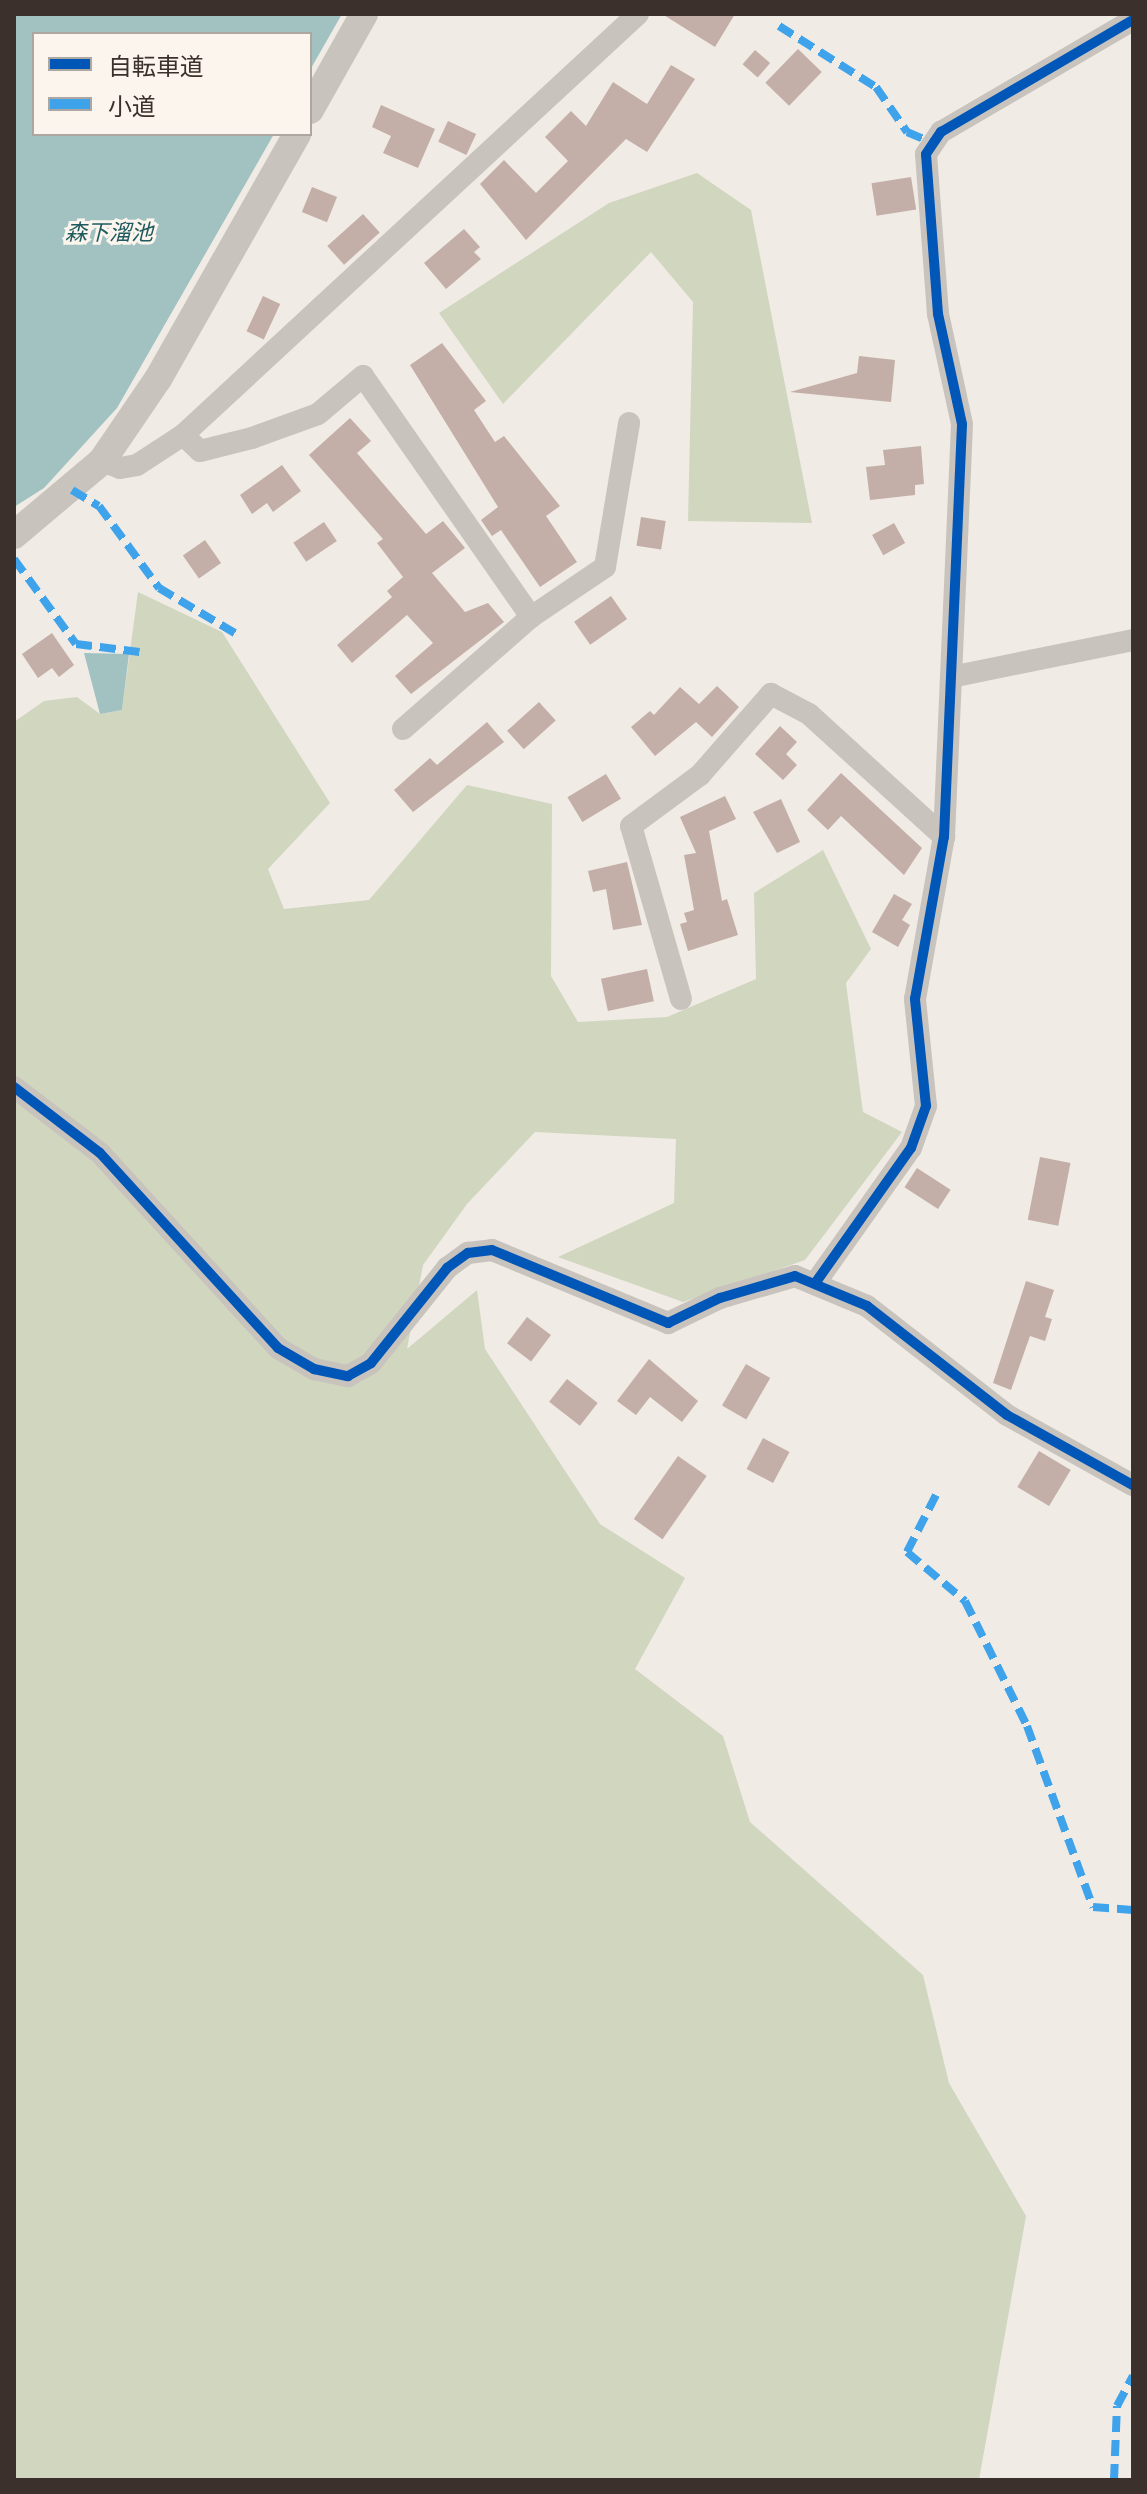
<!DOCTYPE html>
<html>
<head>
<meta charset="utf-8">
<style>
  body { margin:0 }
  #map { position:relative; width:1147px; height:2494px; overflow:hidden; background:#f0ebe5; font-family:Mulish,"Noto Sans JP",sans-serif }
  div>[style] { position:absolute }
  .green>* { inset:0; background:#d1d6bf }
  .water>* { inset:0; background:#a1c2c1 }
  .building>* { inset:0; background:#c3afa7; transform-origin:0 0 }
  .minor>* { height:22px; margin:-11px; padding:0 11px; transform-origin:11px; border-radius:11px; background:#c9c3be }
  .tertiary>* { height:28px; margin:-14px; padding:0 14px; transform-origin:14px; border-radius:14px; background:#c9c3be }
  .quiet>* { height:8px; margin-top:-4px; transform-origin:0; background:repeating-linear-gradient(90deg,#3fa3eb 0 16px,transparent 0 24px) }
  .cycleway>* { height:10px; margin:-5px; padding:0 5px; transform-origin:5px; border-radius:5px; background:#0057b8 }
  span { translate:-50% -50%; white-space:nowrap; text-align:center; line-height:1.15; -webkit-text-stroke:6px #fbf5ee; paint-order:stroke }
  .water-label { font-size:22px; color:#1f5a5e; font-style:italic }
  .frame { position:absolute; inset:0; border:16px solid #3b302b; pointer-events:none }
  .legend { position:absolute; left:32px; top:32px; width:280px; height:104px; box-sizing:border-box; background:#fbf5ee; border:2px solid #aea6a0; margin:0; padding:10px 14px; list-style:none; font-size:24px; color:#3b302b }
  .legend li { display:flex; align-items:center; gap:16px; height:40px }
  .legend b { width:40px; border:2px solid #aea6a0 }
</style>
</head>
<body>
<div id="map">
  <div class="green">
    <div style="clip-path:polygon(697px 173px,751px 210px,812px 523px,688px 521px,693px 302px,651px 252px,503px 404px,439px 313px,609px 203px)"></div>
    <div style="clip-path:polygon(138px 592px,222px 632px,330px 803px,268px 869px,284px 909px,369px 900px,467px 785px,552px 804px,551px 976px,578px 1022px,667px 1017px,756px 979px,754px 893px,823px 850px,871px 949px,846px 983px,863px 1112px,902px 1132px,805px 1260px,683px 1302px,558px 1257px,674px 1203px,676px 1139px,535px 1132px,467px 1204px,423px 1265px,407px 1349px,477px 1290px,485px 1349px,600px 1524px,685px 1578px,635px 1669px,723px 1736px,750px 1822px,923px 1975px,949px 2083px,1026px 2216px,979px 2480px,14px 2480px,14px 722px,44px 701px,77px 697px,100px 714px,122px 710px)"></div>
  </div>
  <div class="water">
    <div style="clip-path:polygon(14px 14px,342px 14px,310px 70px,310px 34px,34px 34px,34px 134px,274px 134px,117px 408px,44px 488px,14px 507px)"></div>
    <div style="clip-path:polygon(84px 653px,129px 654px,122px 710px,100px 714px)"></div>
  </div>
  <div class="building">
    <div style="clip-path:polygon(662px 14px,735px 14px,715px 47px)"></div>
    <div style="left:798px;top:49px;width:33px;height:47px;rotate:44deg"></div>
    <div style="left:755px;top:50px;width:20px;height:19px;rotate:41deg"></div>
    <div style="clip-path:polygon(671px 65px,695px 79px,647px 152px,626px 139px,526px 240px,480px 184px,504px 160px,536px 193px,568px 161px,545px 137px,571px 111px,586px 126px,613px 82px,647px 104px)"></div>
    <div style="clip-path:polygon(381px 105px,435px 129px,418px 168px,383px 153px,391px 136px,372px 127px)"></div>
    <div style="left:448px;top:121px;width:31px;height:23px;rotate:25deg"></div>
    <div style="left:911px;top:177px;width:33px;height:40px;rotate:81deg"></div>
    <div style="left:312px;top:187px;width:27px;height:27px;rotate:22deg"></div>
    <div style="left:363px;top:214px;width:25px;height:48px;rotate:48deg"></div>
    <div style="clip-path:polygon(464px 229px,480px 247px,474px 252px,481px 259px,446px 289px,424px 263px)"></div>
    <div style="left:263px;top:296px;width:19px;height:39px;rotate:25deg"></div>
    <div style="clip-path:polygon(442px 343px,486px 401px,474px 410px,495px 442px,504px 436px,560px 506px,546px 516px,577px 562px,540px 587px,501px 530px,492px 536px,481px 520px,498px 507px,410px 365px)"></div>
    <div style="clip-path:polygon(859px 356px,895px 360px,891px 402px,790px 392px,857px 373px)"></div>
    <div style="clip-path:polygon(350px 418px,371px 441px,357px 453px,426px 534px,443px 521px,465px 548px,432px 573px,465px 612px,488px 603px,504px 622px,411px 694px,395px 676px,433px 643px,407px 615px,352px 663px,337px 645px,392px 597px,387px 591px,403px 577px,377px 543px,383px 539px,309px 455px)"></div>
    <div style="clip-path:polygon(921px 446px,924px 484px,915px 485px,915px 495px,870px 500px,866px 467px,885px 465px,883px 450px)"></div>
    <div style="clip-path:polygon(282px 465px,301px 491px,273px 512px,267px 503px,252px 514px,240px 495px)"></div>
    <div style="left:641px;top:517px;width:25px;height:29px;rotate:9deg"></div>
    <div style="left:324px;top:522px;width:23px;height:37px;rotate:56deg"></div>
    <div style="left:894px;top:523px;width:23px;height:25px;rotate:61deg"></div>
    <div style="left:205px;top:540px;width:28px;height:27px;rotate:55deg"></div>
    <div style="left:611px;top:596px;width:28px;height:45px;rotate:55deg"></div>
    <div style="clip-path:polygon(52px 633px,74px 665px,59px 677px,52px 668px,38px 678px,22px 654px)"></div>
    <div style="clip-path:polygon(717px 686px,739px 707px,712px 737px,696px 722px,655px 756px,631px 727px,650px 711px,654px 715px,680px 687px,699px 704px)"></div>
    <div style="left:539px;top:702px;width:25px;height:43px;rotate:48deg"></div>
    <div style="clip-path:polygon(487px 722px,504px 742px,413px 812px,394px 790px,430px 758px,437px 765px)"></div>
    <div style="clip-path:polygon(780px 726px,797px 742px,786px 754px,797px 765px,783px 780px,755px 754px)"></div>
    <div style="clip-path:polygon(841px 773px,922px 848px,904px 875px,841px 816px,828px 830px,807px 810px)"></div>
    <div style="left:606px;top:774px;width:29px;height:45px;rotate:59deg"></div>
    <div style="clip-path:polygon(725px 796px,736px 819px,709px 831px,722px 901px,727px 899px,738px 935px,688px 951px,680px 924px,687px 922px,684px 913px,694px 910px,684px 855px,696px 853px,680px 817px)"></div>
    <div style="clip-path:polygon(781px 799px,800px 842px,777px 853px,753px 812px)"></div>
    <div style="clip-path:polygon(627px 862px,642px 925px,613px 930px,606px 889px,593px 892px,588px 871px)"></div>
    <div style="clip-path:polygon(894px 894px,912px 904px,902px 920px,910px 925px,898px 947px,872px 932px)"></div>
    <div style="left:647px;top:969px;width:33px;height:47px;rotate:78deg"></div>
    <div style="left:1040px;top:1157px;width:31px;height:64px;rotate:11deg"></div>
    <div style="left:917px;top:1168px;width:40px;height:23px;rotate:33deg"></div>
    <div style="clip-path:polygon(1026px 1281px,1054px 1290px,1045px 1317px,1052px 1319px,1045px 1341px,1030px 1336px,1011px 1390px,993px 1383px)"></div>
    <div style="left:527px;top:1317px;width:30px;height:33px;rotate:37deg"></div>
    <div style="clip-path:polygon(649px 1359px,698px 1401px,682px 1422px,650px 1397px,636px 1415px,617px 1401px)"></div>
    <div style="left:746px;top:1364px;width:28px;height:48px;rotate:30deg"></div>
    <div style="left:567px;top:1379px;width:39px;height:29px;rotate:38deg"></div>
    <div style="left:763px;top:1438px;width:30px;height:35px;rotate:28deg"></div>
    <div style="left:1039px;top:1451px;width:37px;height:42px;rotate:31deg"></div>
    <div style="left:678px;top:1456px;width:35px;height:77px;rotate:35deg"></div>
  </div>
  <div class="minor">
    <div style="left:183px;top:435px;width:23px;rotate:43deg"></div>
    <div style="left:200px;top:451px;width:54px;rotate:-14deg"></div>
    <div style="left:252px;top:438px;width:70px;rotate:-20deg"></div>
    <div style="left:318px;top:414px;width:59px;rotate:-40.2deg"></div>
    <div style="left:363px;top:376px;width:294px;rotate:55.1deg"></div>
    <div style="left:102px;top:461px;width:19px;rotate:21deg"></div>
    <div style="left:120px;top:468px;width:17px;rotate:-10deg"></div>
    <div style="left:137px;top:465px;width:55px;rotate:-33.1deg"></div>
    <div style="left:183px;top:435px;width:620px;rotate:-42.78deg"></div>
    <div style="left:956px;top:676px;width:181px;rotate:-11.5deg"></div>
    <div style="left:403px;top:729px;width:170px;rotate:-41.2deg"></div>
    <div style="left:531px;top:617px;width:89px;rotate:-34deg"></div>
    <div style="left:605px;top:567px;width:146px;rotate:-80.5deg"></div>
    <div style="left:681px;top:999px;width:180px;rotate:-106.1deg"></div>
    <div style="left:631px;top:826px;width:86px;rotate:-36.5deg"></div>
    <div style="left:700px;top:775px;width:108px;rotate:-48.8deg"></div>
    <div style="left:771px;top:694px;width:43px;rotate:27.8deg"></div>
    <div style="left:809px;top:714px;width:183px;rotate:42.3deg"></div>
    <div style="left:14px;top:1087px;width:108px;rotate:37.5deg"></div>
    <div style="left:100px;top:1153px;width:264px;rotate:47.6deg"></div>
    <div style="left:278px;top:1348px;width:42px;rotate:30.3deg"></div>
    <div style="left:314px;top:1369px;width:35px;rotate:12deg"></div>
    <div style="left:348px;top:1376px;width:26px;rotate:-29deg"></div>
    <div style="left:371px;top:1363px;width:122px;rotate:-51.3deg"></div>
    <div style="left:447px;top:1268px;width:26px;rotate:-36deg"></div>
    <div style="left:468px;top:1253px;width:24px;rotate:-7deg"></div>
    <div style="left:492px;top:1250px;width:191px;rotate:22.5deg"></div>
    <div style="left:668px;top:1323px;width:58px;rotate:-25.7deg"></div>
    <div style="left:720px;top:1298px;width:78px;rotate:-16.3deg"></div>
    <div style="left:795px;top:1276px;width:78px;rotate:22.6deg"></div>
    <div style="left:867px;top:1306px;width:177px;rotate:37.9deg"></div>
    <div style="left:1007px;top:1415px;width:144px;rotate:29.1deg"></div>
    <div style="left:816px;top:1282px;width:164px;rotate:-54.7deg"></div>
    <div style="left:911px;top:1148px;width:45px;rotate:-70.3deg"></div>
    <div style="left:926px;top:1106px;width:108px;rotate:-95.9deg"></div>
    <div style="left:915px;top:999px;width:165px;rotate:-79.9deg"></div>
    <div style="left:944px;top:837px;width:413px;rotate:-87.5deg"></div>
    <div style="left:962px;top:424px;width:113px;rotate:-102.3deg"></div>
    <div style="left:938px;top:314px;width:160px;rotate:-94.3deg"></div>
    <div style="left:926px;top:154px;width:27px;rotate:-56deg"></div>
    <div style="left:941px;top:132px;width:222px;rotate:-30.3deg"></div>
  </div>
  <div class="tertiary">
    <div style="left:310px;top:110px;width:110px;rotate:-60.6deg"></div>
    <div style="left:14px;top:535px;width:115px;rotate:-40.1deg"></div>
    <div style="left:102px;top:461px;width:99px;rotate:-55.7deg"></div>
    <div style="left:158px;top:379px;width:282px;rotate:-60.4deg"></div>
  </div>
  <div class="quiet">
    <div style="left:779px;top:26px;width:115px;rotate:32.2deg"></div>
    <div style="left:876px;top:87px;width:55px;rotate:55.4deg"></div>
    <div style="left:907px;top:132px;width:26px;rotate:23deg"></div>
    <div style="left:72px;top:490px;width:31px;rotate:31deg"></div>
    <div style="left:99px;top:506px;width:102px;rotate:53.8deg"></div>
    <div style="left:159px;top:588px;width:92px;rotate:30.7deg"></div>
    <div style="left:14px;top:559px;width:105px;rotate:53.9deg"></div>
    <div style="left:76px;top:644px;width:64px;rotate:7.2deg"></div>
    <div style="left:936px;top:1495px;width:64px;rotate:117deg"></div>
    <div style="left:907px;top:1552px;width:76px;rotate:40.2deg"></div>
    <div style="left:965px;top:1601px;width:140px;rotate:63.6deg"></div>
    <div style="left:1027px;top:1726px;width:193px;rotate:70deg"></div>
    <div style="left:1093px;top:1907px;width:40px;rotate:4.3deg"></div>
    <div style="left:1114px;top:2480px;width:74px;rotate:-87.7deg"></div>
    <div style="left:1117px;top:2406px;width:34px;rotate:-62deg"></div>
  </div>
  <div class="cycleway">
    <div style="left:14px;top:1087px;width:108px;rotate:37.5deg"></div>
    <div style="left:100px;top:1153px;width:264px;rotate:47.6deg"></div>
    <div style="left:278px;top:1348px;width:42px;rotate:30.3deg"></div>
    <div style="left:314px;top:1369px;width:35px;rotate:12deg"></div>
    <div style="left:348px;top:1376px;width:26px;rotate:-29deg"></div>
    <div style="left:371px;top:1363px;width:122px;rotate:-51.3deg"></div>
    <div style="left:447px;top:1268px;width:26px;rotate:-36deg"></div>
    <div style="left:468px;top:1253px;width:24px;rotate:-7deg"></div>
    <div style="left:492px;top:1250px;width:191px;rotate:22.5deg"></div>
    <div style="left:668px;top:1323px;width:58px;rotate:-25.7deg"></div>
    <div style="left:720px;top:1298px;width:78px;rotate:-16.3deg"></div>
    <div style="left:795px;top:1276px;width:78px;rotate:22.6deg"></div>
    <div style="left:867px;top:1306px;width:177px;rotate:37.9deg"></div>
    <div style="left:1007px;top:1415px;width:144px;rotate:29.1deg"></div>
    <div style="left:816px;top:1282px;width:164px;rotate:-54.7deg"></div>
    <div style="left:911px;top:1148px;width:45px;rotate:-70.3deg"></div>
    <div style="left:926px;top:1106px;width:108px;rotate:-95.9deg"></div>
    <div style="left:915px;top:999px;width:165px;rotate:-79.9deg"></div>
    <div style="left:944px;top:837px;width:413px;rotate:-87.5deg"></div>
    <div style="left:962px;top:424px;width:113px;rotate:-102.3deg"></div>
    <div style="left:938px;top:314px;width:160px;rotate:-94.3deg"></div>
    <div style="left:926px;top:154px;width:27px;rotate:-56deg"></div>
    <div style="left:941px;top:132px;width:222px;rotate:-30.3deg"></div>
  </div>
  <div class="water-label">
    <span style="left:109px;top:233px">森下溜池</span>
  </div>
  <div class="frame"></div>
  <ul class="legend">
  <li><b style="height:10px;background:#0057b8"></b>自転車道</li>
  <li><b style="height:10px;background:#3fa3eb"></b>小道</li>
  </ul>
</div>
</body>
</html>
